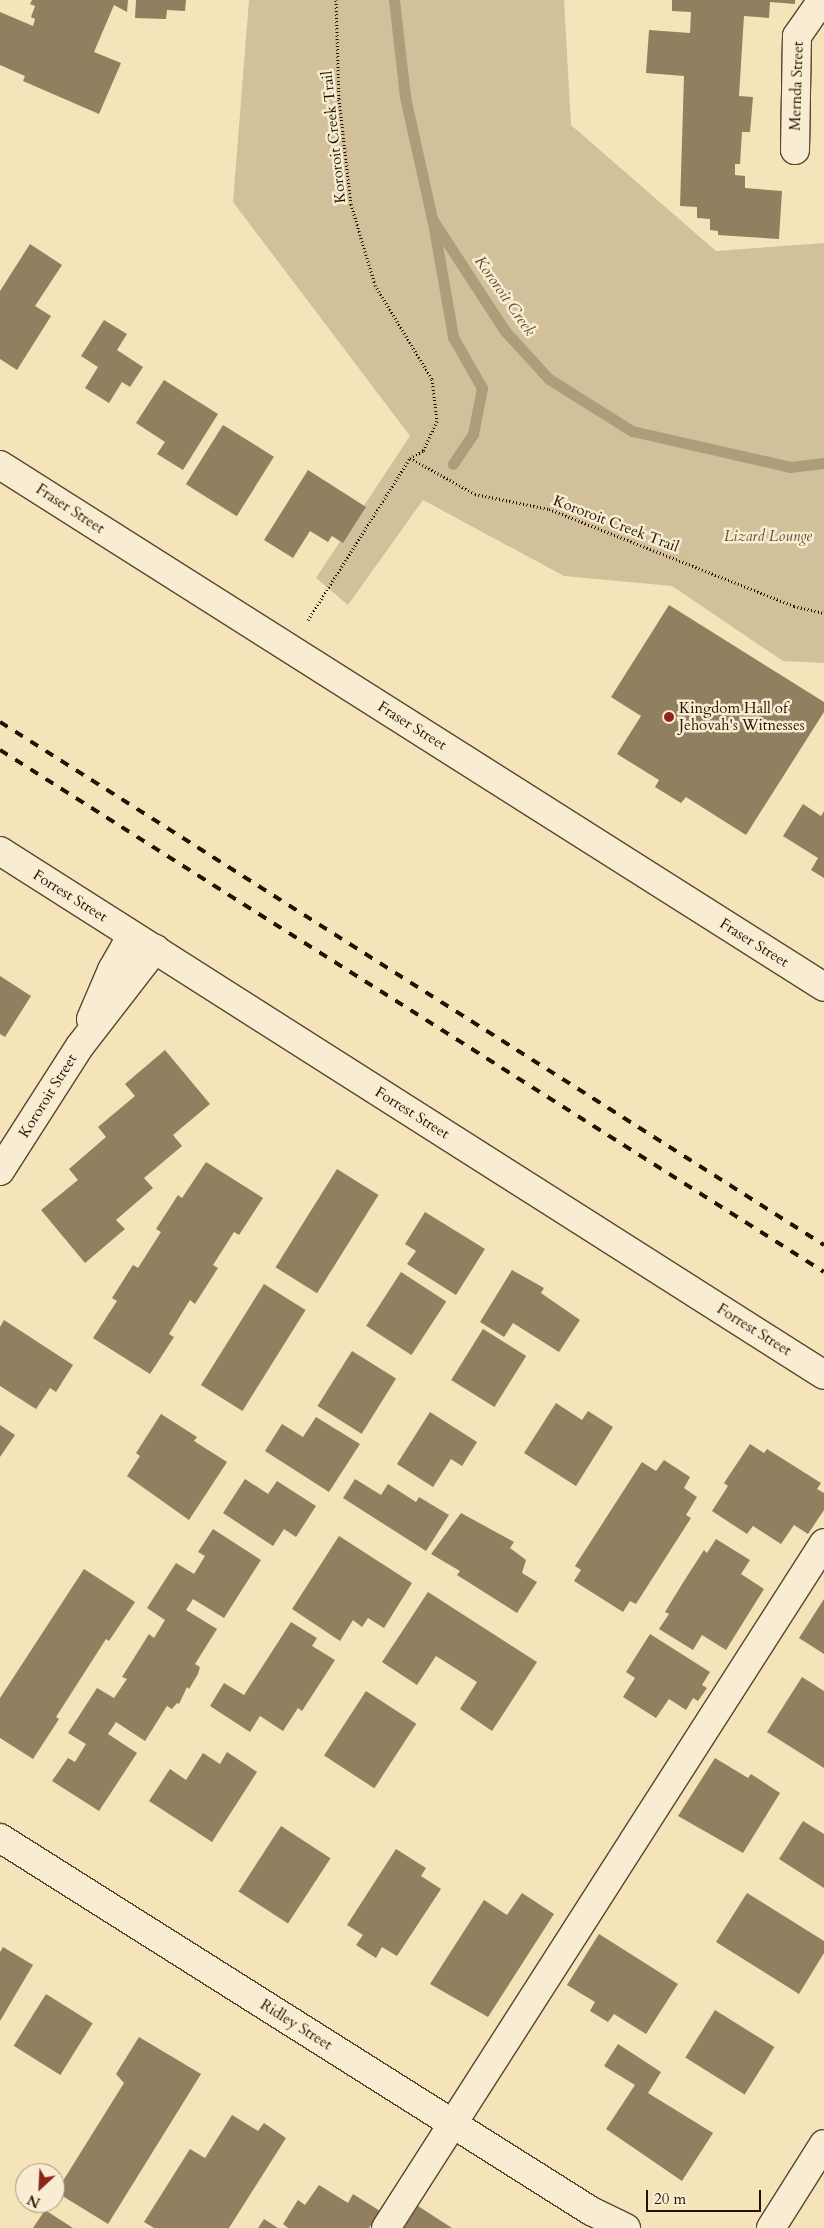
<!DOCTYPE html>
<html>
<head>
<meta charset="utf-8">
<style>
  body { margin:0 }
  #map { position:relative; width:824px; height:2228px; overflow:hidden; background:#f5e4b9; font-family:Cardo,serif }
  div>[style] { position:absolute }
  .green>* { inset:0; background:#d1c09a }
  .stream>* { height:11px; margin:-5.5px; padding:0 5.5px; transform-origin:5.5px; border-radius:5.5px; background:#ae9d7a }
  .building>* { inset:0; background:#917f60; transform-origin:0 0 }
  .path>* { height:3px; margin-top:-1.5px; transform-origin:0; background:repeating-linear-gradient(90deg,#241200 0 1px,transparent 0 3.5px) }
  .roads { filter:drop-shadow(1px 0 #58462e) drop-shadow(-1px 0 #58462e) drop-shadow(0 1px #58462e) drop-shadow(0 -1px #58462e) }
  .minor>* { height:28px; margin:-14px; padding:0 14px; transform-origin:14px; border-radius:14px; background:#f8edd2 }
  .rail>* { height:4px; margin-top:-2px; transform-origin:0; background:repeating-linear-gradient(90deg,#241200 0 9px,transparent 0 18px) }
  .dots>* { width:14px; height:14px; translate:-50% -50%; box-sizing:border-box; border:2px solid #f8edd2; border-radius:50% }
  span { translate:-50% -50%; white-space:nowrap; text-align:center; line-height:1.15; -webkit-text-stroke:5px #f8edd2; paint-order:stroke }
  .street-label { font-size:15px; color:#241200 }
  .park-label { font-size:15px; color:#614f36; font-style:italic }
  .poi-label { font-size:15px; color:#241200 }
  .left { translate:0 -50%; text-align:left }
  .water-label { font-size:16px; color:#625137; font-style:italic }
  .north { position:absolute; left:15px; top:2163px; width:50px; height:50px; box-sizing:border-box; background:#f8edd2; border:1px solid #a3957e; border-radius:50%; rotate:205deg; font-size:14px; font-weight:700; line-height:20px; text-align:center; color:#241200 }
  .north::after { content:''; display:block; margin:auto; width:18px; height:22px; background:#8f2418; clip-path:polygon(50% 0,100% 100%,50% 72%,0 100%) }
  .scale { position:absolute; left:646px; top:2190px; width:115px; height:22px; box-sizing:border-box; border:2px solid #241200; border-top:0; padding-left:6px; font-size:15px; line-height:18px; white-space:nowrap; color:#241200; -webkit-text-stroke:4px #f8edd2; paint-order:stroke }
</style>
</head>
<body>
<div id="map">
  <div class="green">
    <div style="clip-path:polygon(249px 0,564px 0,571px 125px,716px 251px,824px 243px,824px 663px,783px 661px,672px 586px,564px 576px,423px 500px,348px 605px,316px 578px,410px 436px,233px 202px)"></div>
  </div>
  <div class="stream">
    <div style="left:394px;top:0;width:98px;rotate:83.5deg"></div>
    <div style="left:405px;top:97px;width:125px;rotate:77.5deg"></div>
    <div style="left:432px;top:219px;width:134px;rotate:56.9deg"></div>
    <div style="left:505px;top:331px;width:65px;rotate:47.5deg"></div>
    <div style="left:549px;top:379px;width:98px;rotate:32.1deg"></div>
    <div style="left:632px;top:431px;width:162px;rotate:12.8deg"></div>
    <div style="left:790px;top:467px;width:34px;rotate:-7deg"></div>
    <div style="left:433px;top:222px;width:117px;rotate:80.1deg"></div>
    <div style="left:453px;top:337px;width:59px;rotate:60.4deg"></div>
    <div style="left:482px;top:388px;width:47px;rotate:101.1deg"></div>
    <div style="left:473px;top:434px;width:36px;rotate:124deg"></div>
  </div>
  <div class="building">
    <div style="clip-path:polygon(32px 0,128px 0,127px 12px,114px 5px,94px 52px,121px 63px,99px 114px,23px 81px,25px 76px,0 65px,0 12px,33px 26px,35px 19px,31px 17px,35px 6px,30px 4px)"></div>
    <div style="clip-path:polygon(136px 0,186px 0,185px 11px,167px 10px,166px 19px,135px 18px)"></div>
    <div style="clip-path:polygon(672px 0,795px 0,795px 4px,770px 2px,769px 18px,744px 16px,739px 96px,753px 97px,750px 132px,742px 132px,740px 164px,735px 164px,735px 175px,745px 176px,745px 188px,782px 191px,779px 239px,718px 235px,718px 231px,710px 230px,710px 219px,697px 218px,697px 207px,680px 206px,684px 76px,646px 73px,649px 30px,690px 33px,691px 12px,672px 11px)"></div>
    <div style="clip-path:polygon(30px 244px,62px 265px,35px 306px,51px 316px,17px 370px,0 359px,0 291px)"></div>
    <div style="clip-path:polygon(104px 320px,127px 334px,117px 350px,143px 367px,130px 387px,122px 382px,109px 403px,85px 388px,98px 367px,81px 356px)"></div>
    <div style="clip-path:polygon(164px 380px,218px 414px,183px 470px,157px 454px,165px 442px,136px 423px)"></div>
    <div style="left:223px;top:425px;width:60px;height:70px;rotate:32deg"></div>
    <div style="clip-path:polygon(308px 470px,366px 507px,343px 543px,332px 536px,328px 542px,310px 531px,293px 558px,264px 540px)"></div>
    <div style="clip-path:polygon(669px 605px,824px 702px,824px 712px,746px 835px,686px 797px,681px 803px,655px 787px,659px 780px,617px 754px,641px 716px,611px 697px)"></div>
    <div style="clip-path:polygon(803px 804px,821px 816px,824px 811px,824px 878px,811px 870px,818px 858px,783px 836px)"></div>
    <div style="clip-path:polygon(0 976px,31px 996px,5px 1037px,0 1034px)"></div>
    <div style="clip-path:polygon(165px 1050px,210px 1104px,173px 1135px,182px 1146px,144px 1178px,153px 1188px,116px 1220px,125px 1229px,85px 1263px,41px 1210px,78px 1180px,69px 1169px,106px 1137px,98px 1127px,135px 1096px,125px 1084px)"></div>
    <div style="clip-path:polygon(206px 1162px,263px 1198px,239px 1235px,234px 1232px,213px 1265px,218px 1268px,195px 1304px,190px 1300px,169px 1334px,174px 1337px,150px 1374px,93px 1338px,117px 1301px,112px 1298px,133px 1265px,138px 1268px,161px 1232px,156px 1229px,178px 1195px,182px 1198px)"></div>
    <div style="left:337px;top:1169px;width:49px;height:116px;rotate:32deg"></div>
    <div style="clip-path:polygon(425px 1212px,485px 1249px,456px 1295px,407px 1264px,416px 1251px,405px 1244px)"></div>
    <div style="clip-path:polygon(512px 1270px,544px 1288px,541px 1293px,580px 1320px,559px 1352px,513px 1323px,504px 1337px,480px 1322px)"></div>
    <div style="left:401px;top:1272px;width:54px;height:64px;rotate:33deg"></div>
    <div style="left:264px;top:1284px;width:49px;height:119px;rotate:32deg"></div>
    <div style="clip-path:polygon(4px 1320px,73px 1365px,56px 1392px,50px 1388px,36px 1409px,0 1386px,0 1327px)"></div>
    <div style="left:483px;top:1329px;width:51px;height:60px;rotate:32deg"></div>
    <div style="left:352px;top:1351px;width:52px;height:65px;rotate:32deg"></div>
    <div style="clip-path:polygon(556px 1403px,582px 1420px,588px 1411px,613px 1427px,576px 1486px,524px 1453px)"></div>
    <div style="clip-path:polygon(430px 1412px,477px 1442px,462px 1466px,451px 1459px,433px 1487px,397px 1464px)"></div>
    <div style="clip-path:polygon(161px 1414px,197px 1437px,194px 1441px,227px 1462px,189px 1520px,127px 1476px,140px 1456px,136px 1453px)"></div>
    <div style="clip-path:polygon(316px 1417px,360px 1444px,329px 1492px,265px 1451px,282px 1424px,303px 1437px)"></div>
    <div style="clip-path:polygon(0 1425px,15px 1435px,0 1457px)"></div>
    <div style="clip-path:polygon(750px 1444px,764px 1453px,767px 1449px,821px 1483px,817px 1489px,824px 1493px,824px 1510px,808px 1534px,794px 1525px,781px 1544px,753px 1526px,747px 1534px,712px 1511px,728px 1486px,724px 1483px)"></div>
    <div style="clip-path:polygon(664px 1460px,690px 1477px,684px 1488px,697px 1497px,686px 1515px,691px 1518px,636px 1604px,630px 1601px,623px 1612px,574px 1581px,581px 1570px,575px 1566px,642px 1462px,656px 1471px)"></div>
    <div style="clip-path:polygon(245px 1479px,268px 1494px,277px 1481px,316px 1506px,296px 1537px,284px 1529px,273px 1546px,223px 1513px)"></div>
    <div style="clip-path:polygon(355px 1479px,381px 1495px,388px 1484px,416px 1502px,419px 1497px,449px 1515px,426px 1551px,343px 1498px)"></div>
    <div style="clip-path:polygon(461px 1513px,514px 1542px,510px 1548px,526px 1560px,522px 1573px,537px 1582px,517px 1613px,457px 1575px,460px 1571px,431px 1554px)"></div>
    <div style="clip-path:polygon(213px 1529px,261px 1560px,224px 1618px,193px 1599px,186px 1610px,217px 1629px,195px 1664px,200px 1667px,198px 1674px,189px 1689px,187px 1687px,179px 1704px,177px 1703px,172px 1709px,167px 1706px,145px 1741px,116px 1722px,108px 1734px,137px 1753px,99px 1811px,52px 1781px,68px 1758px,75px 1762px,86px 1744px,68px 1733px,97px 1688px,114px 1698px,127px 1679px,122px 1677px,149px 1634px,154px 1638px,165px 1620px,147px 1608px,176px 1563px,194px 1574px,205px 1556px,198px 1552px)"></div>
    <div style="clip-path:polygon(339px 1536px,412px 1583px,384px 1628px,368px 1618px,362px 1627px,353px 1620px,340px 1641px,292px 1609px)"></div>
    <div style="clip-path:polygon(716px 1539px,750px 1560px,741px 1574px,764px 1589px,726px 1650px,702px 1635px,693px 1650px,659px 1629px,669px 1614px,665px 1612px,684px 1581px,704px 1550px,707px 1553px)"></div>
    <div style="clip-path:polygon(84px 1569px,135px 1602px,109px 1641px,106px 1639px,56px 1717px,59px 1719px,33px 1759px,0 1738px,0 1698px)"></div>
    <div style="clip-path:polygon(428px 1592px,537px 1662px,492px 1731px,460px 1709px,477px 1682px,436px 1656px,417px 1685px,382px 1662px)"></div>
    <div style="clip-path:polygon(824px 1599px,824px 1654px,799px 1638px)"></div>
    <div style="clip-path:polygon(291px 1622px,317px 1638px,312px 1646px,335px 1660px,302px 1711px,298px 1708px,283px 1731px,260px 1716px,250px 1732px,210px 1706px,224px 1683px,244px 1695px)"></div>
    <div style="clip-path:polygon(650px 1634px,710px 1672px,702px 1685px,707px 1688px,698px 1701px,693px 1698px,686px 1710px,669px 1699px,656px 1718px,623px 1697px,635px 1678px,626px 1672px)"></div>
    <div style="clip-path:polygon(802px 1677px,824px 1691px,824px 1768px,767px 1732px)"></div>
    <div style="left:366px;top:1691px;width:60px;height:77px;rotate:33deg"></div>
    <div style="clip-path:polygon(227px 1752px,257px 1772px,212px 1842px,149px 1801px,170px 1769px,186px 1780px,203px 1753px,220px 1764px)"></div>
    <div style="clip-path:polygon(715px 1758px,748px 1778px,751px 1774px,780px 1793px,743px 1853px,678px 1816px)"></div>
    <div style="clip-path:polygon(803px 1821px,824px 1834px,824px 1888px,779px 1859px)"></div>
    <div style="left:281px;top:1826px;width:59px;height:78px;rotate:33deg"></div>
    <div style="clip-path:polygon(396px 1849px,426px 1868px,421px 1876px,441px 1889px,397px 1956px,382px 1947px,376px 1958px,356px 1945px,363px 1935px,347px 1925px)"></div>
    <div style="clip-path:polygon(522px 1893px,554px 1914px,488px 2017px,430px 1984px,484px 1900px,507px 1915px)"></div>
    <div style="clip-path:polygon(747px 1893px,824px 1941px,824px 1953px,799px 1994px,716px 1942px)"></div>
    <div style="clip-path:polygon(599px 1934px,678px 1984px,646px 2034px,614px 2014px,608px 2022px,590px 2011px,595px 2002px,567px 1985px)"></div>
    <div style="clip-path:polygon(3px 1947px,33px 1965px,0 2021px,0 1952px)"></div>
    <div style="left:46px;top:1994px;width:55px;height:61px;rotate:32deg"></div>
    <div style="left:715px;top:2010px;width:70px;height:56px;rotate:32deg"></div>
    <div style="clip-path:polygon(139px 2037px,201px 2074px,108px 2224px,56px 2192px,124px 2083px,116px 2074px)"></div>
    <div style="clip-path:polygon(618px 2044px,661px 2072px,648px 2093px,713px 2133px,682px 2181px,606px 2129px,635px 2085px,604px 2066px)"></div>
    <div style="clip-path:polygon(232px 2115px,258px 2131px,264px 2123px,286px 2138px,229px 2228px,154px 2228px,144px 2222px,190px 2149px,205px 2158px)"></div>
    <div style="clip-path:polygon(319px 2185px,348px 2203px,353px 2194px,380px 2211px,369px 2228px,288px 2228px,283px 2224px,298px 2200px,305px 2205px)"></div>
    <div style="clip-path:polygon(418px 2206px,452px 2228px,404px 2228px)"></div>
    <div style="clip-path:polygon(45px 2210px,73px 2228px,33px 2228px)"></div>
    <div style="clip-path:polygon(264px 2219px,278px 2228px,258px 2228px)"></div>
  </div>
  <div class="path">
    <div style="left:336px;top:0;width:99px;rotate:88.3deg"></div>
    <div style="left:339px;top:99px;width:106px;rotate:83.5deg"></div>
    <div style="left:351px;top:204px;width:84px;rotate:73.5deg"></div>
    <div style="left:375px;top:285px;width:110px;rotate:58.8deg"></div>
    <div style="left:432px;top:379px;width:42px;rotate:83.2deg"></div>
    <div style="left:437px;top:421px;width:33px;rotate:115deg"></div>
    <div style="left:423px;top:451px;width:15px;rotate:152deg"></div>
    <div style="left:410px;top:458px;width:74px;rotate:29deg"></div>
    <div style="left:475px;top:494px;width:76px;rotate:11.5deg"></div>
    <div style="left:549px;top:509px;width:264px;rotate:21.6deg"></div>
    <div style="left:794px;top:606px;width:31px;rotate:13deg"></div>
    <div style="left:308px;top:620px;width:191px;rotate:-57.8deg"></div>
  </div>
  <div class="roads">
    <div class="minor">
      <div style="left:795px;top:150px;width:114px;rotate:-89deg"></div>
      <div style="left:797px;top:36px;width:44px;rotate:-55.2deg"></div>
      <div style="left:0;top:465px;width:975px;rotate:32.35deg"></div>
      <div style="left:0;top:851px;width:976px;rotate:32.45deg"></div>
      <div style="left:91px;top:1019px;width:53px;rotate:-66.8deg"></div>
      <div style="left:112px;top:970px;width:40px;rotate:-60.3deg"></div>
      <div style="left:0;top:1171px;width:148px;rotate:-57.4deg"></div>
      <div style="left:80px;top:1046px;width:123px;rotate:-52.3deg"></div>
      <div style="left:0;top:1838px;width:699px;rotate:32.26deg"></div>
      <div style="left:591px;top:2211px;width:39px;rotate:26deg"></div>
      <div style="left:386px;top:2228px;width:813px;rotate:-57.4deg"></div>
      <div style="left:771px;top:2228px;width:99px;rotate:-57.8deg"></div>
    </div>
  </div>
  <div class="rail">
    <div style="left:0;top:722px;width:976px;rotate:32.4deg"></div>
    <div style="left:0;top:750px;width:975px;rotate:32.35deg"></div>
  </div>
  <div class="dots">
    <div style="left:669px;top:717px;background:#8f2418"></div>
  </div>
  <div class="street-label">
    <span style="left:797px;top:86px;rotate:-88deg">Mernda Street</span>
    <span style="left:334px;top:137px;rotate:-96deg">Kororoit Creek Trail</span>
    <span style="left:70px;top:509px;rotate:33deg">Fraser Street</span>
    <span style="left:616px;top:524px;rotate:21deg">Kororoit Creek Trail</span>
    <span style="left:412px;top:726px;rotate:32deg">Fraser Street</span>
    <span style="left:70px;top:896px;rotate:32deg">Forrest Street</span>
    <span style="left:754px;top:943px;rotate:32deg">Fraser Street</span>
    <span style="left:48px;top:1096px;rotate:-58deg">Kororoit Street</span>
    <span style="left:412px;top:1113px;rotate:32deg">Forrest Street</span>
    <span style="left:754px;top:1330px;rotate:32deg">Forrest Street</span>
    <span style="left:296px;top:2025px;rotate:32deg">Ridley Street</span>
  </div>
  <div class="park-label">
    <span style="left:768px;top:537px">Lizard Lounge</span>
  </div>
  <div class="poi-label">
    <span class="left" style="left:679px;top:717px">Kingdom Hall of<br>Jehovah's Witnesses</span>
  </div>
  <div class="water-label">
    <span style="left:505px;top:296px;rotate:55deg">Kororoit Creek</span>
  </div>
  <div class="north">N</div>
  <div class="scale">20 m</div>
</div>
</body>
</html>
